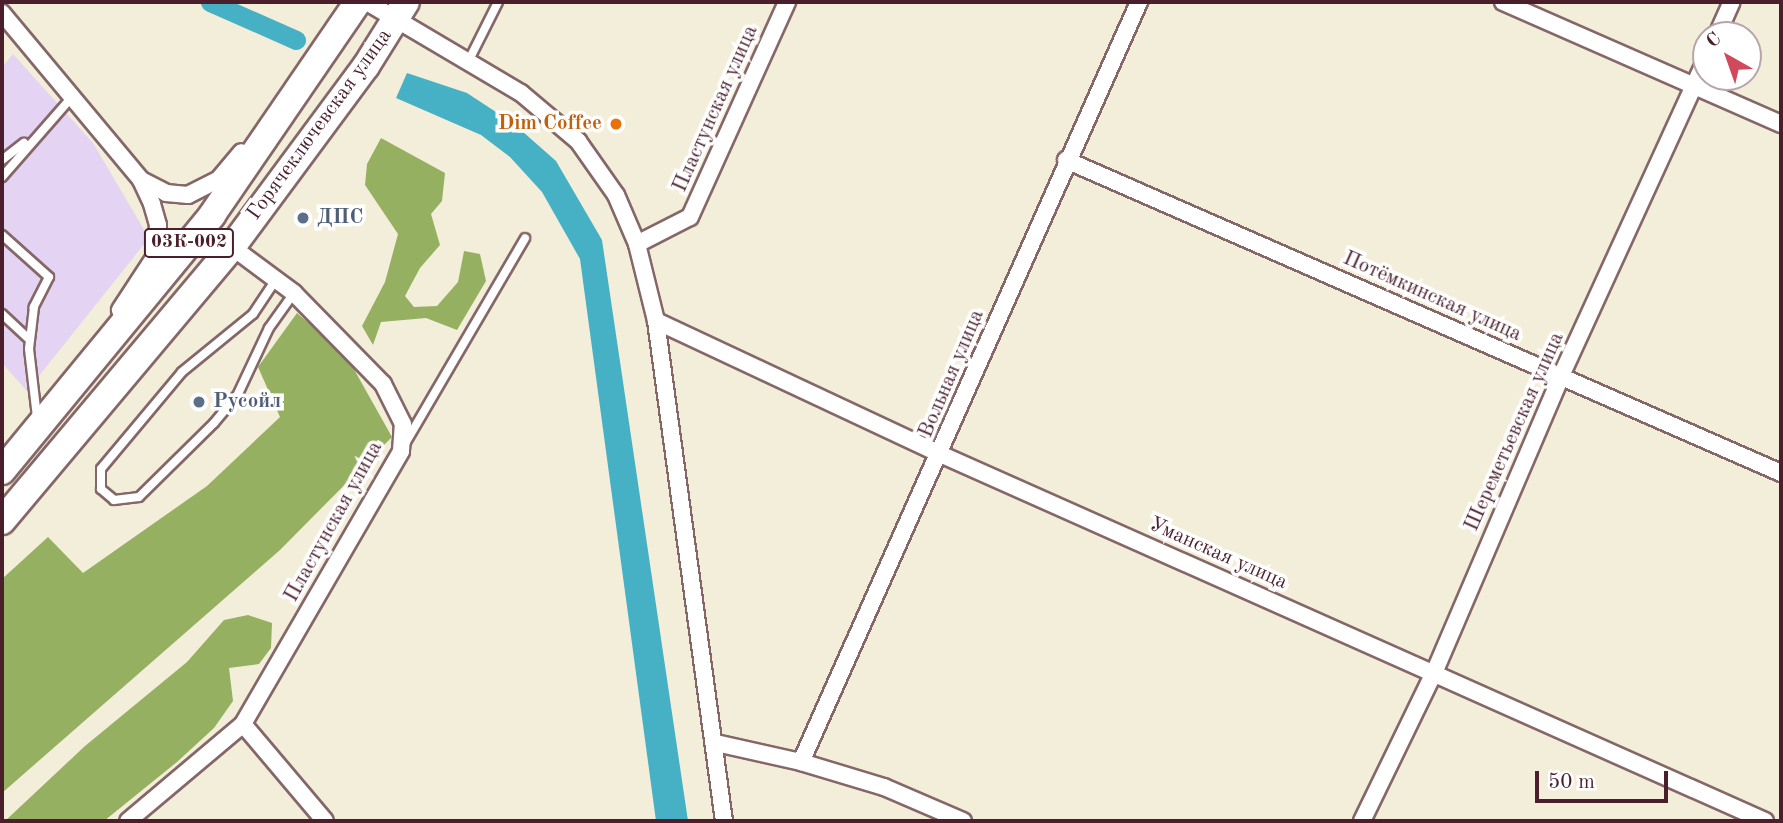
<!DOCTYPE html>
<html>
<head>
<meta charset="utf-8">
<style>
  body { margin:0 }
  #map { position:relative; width:1783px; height:823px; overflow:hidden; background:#f3eeda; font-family:"Old Standard TT",serif }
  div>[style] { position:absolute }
  .built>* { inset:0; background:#e4d3f2 }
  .forest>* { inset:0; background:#96b062 }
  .water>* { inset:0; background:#46b0c5 }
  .canal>* { height:19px; margin:-9.5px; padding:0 9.5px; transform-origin:9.5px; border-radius:9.5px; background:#46b0c5 }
  .roads { filter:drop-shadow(2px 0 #856768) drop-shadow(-2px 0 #856768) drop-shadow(0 2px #856768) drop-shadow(0 -2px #856768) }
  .service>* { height:8px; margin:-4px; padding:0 4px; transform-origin:4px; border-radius:4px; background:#fff }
  .minor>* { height:16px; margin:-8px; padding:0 8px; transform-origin:8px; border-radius:8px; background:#fff }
  .primary>* { height:26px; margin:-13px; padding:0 13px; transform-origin:13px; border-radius:13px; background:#fff }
  .dots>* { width:19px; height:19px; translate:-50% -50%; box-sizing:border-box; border:4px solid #fff; border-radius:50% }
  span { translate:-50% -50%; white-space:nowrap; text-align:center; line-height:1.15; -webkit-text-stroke:7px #fff; paint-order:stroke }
  .shield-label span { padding:2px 5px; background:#fff; border:2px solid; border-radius:5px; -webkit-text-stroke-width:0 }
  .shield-label { font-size:19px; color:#4a1f2b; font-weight:700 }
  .street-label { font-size:21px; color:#4a1f2b }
  .food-label { font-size:21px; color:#c56008; font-weight:700 }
  .right { translate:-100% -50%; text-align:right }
  .service-label { font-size:21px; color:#4e5e75; font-weight:700 }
  .left { translate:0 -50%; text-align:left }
  .frame { position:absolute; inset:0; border:4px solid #4a1f2b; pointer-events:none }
  .north { position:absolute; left:1692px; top:21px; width:70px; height:70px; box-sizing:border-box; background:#fff; border:2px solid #b7a5aa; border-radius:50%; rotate:320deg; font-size:19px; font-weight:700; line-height:28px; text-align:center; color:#4a1f2b }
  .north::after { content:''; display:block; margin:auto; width:24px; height:32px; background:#d1495b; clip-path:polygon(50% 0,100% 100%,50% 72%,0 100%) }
  .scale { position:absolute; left:1535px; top:771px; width:133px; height:32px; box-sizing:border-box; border:4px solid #4a1f2b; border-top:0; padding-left:9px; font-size:21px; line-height:24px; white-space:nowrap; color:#4a1f2b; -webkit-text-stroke:5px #fff; paint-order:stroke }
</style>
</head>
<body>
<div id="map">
  <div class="built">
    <div style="clip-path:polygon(13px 54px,93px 143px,149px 238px,27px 391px,2px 363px,2px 67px)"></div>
  </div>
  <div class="forest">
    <div style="clip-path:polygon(381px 138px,445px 173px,442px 201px,431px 214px,440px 245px,420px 268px,405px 296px,414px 307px,437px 306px,458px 282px,464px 251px,480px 254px,486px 281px,457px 330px,426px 318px,381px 322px,373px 345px,362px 326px,385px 282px,398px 234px,365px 185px,367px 164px)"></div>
    <div style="clip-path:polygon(297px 313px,346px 355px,392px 437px,280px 550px,2px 793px,2px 579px,48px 537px,83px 573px,207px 486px,280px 417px,258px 367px)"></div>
    <div style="clip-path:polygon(248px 615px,272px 623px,271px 648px,259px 664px,229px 668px,233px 701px,214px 728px,177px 762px,104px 821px,5px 821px,85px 746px,187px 662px,224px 620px)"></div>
  </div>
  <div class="water">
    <div style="clip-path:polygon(407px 73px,467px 93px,514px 124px,556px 161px,602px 240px,688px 821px,656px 821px,580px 259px,542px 192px,510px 157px,481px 135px,396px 98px)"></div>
  </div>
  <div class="canal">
    <div style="left:210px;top:2px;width:94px;rotate:23.8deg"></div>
  </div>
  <div class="roads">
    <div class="service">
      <div style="left:468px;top:62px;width:67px;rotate:-63.4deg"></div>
      <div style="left:2px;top:160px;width:28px;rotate:-38deg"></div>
      <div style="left:2px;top:177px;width:108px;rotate:-48.8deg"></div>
      <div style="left:2px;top:235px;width:63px;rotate:41.8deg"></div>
      <div style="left:49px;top:277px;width:34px;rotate:117deg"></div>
      <div style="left:34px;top:307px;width:42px;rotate:96.8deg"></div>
      <div style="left:29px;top:349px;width:68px;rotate:83.3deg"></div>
      <div style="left:277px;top:278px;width:43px;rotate:123.7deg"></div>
      <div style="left:253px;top:314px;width:92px;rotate:140.8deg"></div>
      <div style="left:182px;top:372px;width:126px;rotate:129.9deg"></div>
      <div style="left:101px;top:469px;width:20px;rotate:90deg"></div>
      <div style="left:101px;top:489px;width:17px;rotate:40deg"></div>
      <div style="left:114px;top:500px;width:25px;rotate:-7deg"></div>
      <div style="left:139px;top:497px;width:105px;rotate:-44.6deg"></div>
      <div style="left:214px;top:423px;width:35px;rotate:-50deg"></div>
      <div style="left:237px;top:396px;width:75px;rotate:-64.8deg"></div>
      <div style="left:269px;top:328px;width:43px;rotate:-54.5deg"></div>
      <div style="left:2px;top:314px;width:38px;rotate:43deg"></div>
      <div style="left:406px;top:442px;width:236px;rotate:-59.7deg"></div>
    </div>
    <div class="minor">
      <div style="left:367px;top:2px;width:179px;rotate:30.6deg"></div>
      <div style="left:521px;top:93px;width:75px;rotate:40.1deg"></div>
      <div style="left:578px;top:141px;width:66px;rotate:54.9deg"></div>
      <div style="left:616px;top:195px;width:53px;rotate:66.8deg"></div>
      <div style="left:637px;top:244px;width:79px;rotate:76.1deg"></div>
      <div style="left:656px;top:321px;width:505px;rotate:82.26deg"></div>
      <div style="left:1503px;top:2px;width:304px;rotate:23.7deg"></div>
      <div style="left:2px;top:13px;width:217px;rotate:50.2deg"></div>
      <div style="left:141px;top:180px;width:26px;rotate:65deg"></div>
      <div style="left:152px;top:204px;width:22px;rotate:74deg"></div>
      <div style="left:158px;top:225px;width:30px;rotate:94deg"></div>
      <div style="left:156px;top:255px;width:66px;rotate:123.2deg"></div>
      <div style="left:1717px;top:35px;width:36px;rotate:-66deg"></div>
      <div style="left:1066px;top:160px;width:781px;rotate:23.64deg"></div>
      <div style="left:141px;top:180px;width:28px;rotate:27deg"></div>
      <div style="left:166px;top:193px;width:22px;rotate:5deg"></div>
      <div style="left:188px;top:195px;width:35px;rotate:-27deg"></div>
      <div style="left:219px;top:179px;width:35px;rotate:-50deg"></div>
      <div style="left:637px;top:244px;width:59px;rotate:-27deg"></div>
      <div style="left:690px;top:217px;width:236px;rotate:-65.7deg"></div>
      <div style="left:656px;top:321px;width:314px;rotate:25.1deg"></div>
      <div style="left:940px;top:454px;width:903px;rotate:23.98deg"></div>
      <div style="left:243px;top:724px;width:127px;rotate:49.8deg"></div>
      <div style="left:716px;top:743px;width:87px;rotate:12.6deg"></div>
      <div style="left:801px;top:762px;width:87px;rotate:16.8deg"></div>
      <div style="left:884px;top:787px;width:86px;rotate:23.3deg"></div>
      <div style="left:801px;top:762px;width:832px;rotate:-66.02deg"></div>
      <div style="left:128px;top:821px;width:150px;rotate:-40.1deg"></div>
      <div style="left:243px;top:724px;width:315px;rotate:-59.9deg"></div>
      <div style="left:401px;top:451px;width:27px;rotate:-86deg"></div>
      <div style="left:403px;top:424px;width:45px;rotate:-116.6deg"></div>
      <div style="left:383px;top:384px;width:127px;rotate:-134.4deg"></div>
      <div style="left:294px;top:293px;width:77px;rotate:-143.4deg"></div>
      <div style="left:1362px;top:821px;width:165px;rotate:-64.1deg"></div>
      <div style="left:1434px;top:673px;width:323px;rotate:-66.8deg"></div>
      <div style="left:1561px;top:376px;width:348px;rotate:-65.4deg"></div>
    </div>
    <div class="primary">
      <div style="left:2px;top:471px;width:331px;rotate:-50.6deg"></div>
      <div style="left:212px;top:215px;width:258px;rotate:-55.6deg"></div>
      <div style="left:2px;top:521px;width:358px;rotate:-50deg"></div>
      <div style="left:232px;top:247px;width:225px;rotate:-53.5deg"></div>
      <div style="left:366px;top:66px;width:75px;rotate:-58deg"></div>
    </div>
  </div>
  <div class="dots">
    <div style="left:616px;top:124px;background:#e8710a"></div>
    <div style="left:303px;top:218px;background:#5c6f8a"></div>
    <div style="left:199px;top:402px;background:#5c6f8a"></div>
  </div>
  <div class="shield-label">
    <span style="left:189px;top:243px">03К-002</span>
  </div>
  <div class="street-label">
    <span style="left:716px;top:109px;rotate:-66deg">Пластунская улица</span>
    <span style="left:320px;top:125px;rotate:-54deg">Горячеключевская улица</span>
    <span style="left:1432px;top:297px;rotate:24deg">Потёмкинская улица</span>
    <span style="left:952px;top:374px;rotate:-67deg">Вольная улица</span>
    <span style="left:1515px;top:432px;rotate:-66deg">Шереметьевская улица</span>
    <span style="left:334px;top:522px;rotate:-61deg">Пластунская улица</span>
    <span style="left:1218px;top:554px;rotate:24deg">Уманская улица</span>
  </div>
  <div class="food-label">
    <span class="right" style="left:602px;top:124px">Dim Coffee</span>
  </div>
  <div class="service-label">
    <span class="left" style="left:317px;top:218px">ДПС</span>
    <span class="left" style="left:213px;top:402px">Русойл</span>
  </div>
  <div class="frame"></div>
  <div class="north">С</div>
  <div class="scale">50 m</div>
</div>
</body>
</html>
